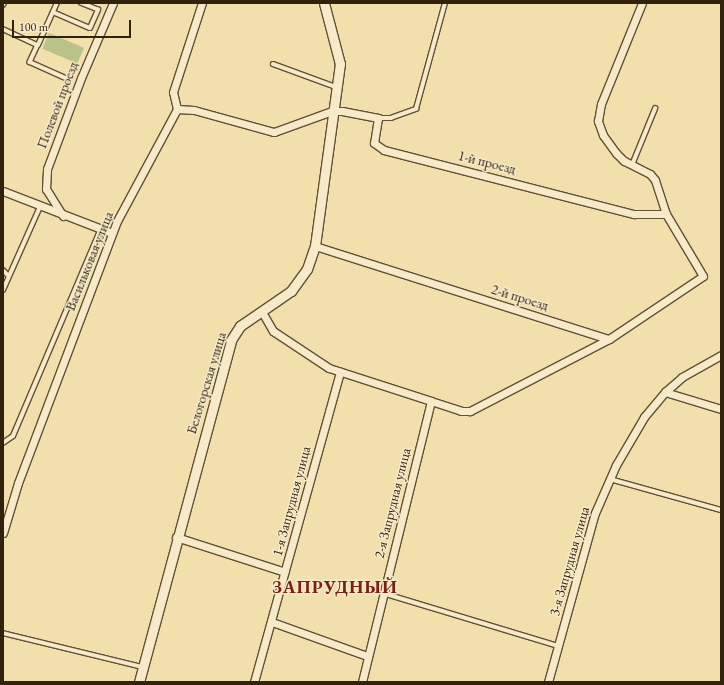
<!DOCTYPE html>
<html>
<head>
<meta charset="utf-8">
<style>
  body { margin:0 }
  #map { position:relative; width:724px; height:685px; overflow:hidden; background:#f1dfac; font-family:"EB Garamond",serif }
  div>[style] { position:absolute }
  .green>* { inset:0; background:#bac289; transform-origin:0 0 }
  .roads { filter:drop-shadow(1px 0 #615135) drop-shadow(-1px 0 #615135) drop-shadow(0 1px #615135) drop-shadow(0 -1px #615135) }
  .service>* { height:3.5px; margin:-1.75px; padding:0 1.75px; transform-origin:1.75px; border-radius:1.75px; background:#f6eac9 }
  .minor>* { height:7px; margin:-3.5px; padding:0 3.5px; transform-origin:3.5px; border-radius:3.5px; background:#f6eac9 }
  .tertiary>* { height:9px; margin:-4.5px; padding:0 4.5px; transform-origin:4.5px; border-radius:4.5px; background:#f6eac9 }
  span { translate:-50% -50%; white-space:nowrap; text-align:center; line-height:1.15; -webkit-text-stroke:3px #f6eac9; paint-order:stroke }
  .street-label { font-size:14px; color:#31220d }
  .district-label { font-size:18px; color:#7a1f14; font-weight:700; letter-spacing:1px }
  .frame { position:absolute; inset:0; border:4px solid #31220d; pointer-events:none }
  .scale { position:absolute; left:12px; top:20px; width:119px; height:18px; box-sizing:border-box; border:2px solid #31220d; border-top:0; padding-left:5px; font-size:12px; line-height:14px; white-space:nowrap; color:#31220d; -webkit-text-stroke:3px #f6eac9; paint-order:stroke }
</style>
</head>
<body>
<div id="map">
  <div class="green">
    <div style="left:49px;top:33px;width:38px;height:17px;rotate:23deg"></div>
  </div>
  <div class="roads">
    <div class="service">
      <div style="left:3px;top:5px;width:2px;rotate:-63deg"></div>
      <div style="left:53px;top:12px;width:40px;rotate:23.4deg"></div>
      <div style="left:90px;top:28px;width:20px;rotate:-66deg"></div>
      <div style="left:98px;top:10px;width:18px;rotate:-158deg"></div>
      <div style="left:3px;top:29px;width:38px;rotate:25deg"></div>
      <div style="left:38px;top:45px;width:46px;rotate:-65.7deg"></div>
      <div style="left:38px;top:45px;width:19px;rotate:115deg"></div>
      <div style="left:30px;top:62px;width:42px;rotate:24.1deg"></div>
      <div style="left:273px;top:64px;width:67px;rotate:20.1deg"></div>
      <div style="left:378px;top:118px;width:13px"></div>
      <div style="left:391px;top:118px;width:27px;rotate:-20deg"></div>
      <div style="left:416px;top:109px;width:110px;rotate:-74.7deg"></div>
      <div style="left:632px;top:165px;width:61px;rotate:-67.7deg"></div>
      <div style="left:3px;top:270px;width:8px;rotate:45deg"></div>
      <div style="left:3px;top:290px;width:91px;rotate:-66deg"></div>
      <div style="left:3px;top:443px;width:12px;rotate:-35deg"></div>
      <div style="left:13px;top:436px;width:225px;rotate:-67deg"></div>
      <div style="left:610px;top:479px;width:115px;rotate:15.6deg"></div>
      <div style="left:383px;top:593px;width:184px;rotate:16.8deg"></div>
      <div style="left:3px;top:633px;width:143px;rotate:13.7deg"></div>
    </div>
    <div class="minor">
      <div style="left:177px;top:109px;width:17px;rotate:3deg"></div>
      <div style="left:194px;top:110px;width:83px;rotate:15.4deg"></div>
      <div style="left:274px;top:132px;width:62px;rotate:-19.9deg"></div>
      <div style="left:332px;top:111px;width:10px"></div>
      <div style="left:342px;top:111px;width:37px;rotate:11deg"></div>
      <div style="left:378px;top:118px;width:25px;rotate:99deg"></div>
      <div style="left:374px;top:143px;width:12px;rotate:35deg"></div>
      <div style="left:384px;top:150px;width:258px;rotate:14.4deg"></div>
      <div style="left:634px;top:214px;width:32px"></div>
      <div style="left:3px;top:191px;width:117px;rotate:21.1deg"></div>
      <div style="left:63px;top:216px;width:32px;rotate:-122deg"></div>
      <div style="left:46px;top:189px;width:20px;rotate:-87deg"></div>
      <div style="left:47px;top:169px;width:97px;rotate:-69.5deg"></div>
      <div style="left:81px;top:78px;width:82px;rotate:-66.9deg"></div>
      <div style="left:315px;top:246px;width:308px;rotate:17.6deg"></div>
      <div style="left:609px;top:339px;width:113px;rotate:-33.8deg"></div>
      <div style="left:703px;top:276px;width:72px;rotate:-120.8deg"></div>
      <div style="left:666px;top:214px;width:36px;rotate:-108deg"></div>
      <div style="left:655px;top:180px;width:8px;rotate:-130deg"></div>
      <div style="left:650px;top:174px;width:29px;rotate:-153deg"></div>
      <div style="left:624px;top:161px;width:11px;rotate:-135deg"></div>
      <div style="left:616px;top:153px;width:22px;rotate:-126deg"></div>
      <div style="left:603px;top:135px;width:15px;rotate:-110deg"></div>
      <div style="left:598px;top:121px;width:17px;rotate:-80deg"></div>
      <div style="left:601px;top:104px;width:109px;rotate:-67.9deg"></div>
      <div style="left:262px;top:312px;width:22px;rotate:60deg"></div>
      <div style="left:273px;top:331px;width:67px;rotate:33.5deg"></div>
      <div style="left:329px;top:368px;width:107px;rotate:17.9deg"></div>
      <div style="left:431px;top:401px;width:289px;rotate:103.8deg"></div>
      <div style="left:665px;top:392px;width:59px;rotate:16.9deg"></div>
      <div style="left:431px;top:401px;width:32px;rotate:18deg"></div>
      <div style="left:461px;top:411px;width:9px"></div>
      <div style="left:470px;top:411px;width:157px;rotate:-27.4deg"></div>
      <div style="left:3px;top:533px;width:52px;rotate:-73.3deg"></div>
      <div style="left:18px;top:483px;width:280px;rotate:-69.3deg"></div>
      <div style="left:117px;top:221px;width:127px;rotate:-61.8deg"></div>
      <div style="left:177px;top:109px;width:17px;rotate:-103deg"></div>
      <div style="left:173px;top:92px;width:94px;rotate:-72deg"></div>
      <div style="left:176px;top:537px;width:114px;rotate:17.8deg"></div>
      <div style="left:272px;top:622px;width:101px;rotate:19.7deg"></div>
      <div style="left:254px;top:682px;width:322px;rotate:-74.5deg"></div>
      <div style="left:548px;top:682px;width:175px;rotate:-74.5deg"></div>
      <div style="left:595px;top:513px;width:52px;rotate:-66.4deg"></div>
      <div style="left:616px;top:465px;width:56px;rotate:-59.7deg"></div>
      <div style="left:644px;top:417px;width:33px;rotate:-50deg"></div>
      <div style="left:665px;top:392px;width:23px;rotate:-41deg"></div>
      <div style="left:682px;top:377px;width:45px;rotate:-29.4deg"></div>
    </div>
    <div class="tertiary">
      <div style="left:139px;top:682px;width:354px;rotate:-74.9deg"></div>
      <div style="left:231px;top:340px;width:17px;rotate:-57deg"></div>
      <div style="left:240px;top:326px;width:62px;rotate:-34.5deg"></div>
      <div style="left:291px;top:291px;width:27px;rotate:-54deg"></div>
      <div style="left:307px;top:269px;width:24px;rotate:-71deg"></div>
      <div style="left:315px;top:246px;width:184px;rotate:-82.2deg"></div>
      <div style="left:340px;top:64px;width:63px;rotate:-104.7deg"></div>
    </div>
  </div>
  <div class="street-label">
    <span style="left:57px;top:105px;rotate:-69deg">Полевой проезд</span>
    <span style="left:487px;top:162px;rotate:14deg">1-й проезд</span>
    <span style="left:89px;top:261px;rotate:-68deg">Васильковая улица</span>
    <span style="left:520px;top:297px;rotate:17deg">2-й проезд</span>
    <span style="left:206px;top:383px;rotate:-73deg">Белогорская улица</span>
    <span style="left:291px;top:501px;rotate:-75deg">1-я Запрудная улица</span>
    <span style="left:392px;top:503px;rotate:-76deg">2-я Запрудная улица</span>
    <span style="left:569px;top:561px;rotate:-74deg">3-я Запрудная улица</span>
  </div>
  <div class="district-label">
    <span style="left:335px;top:587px">ЗАПРУДНЫЙ</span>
  </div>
  <div class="frame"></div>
  <div class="scale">100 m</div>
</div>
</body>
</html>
